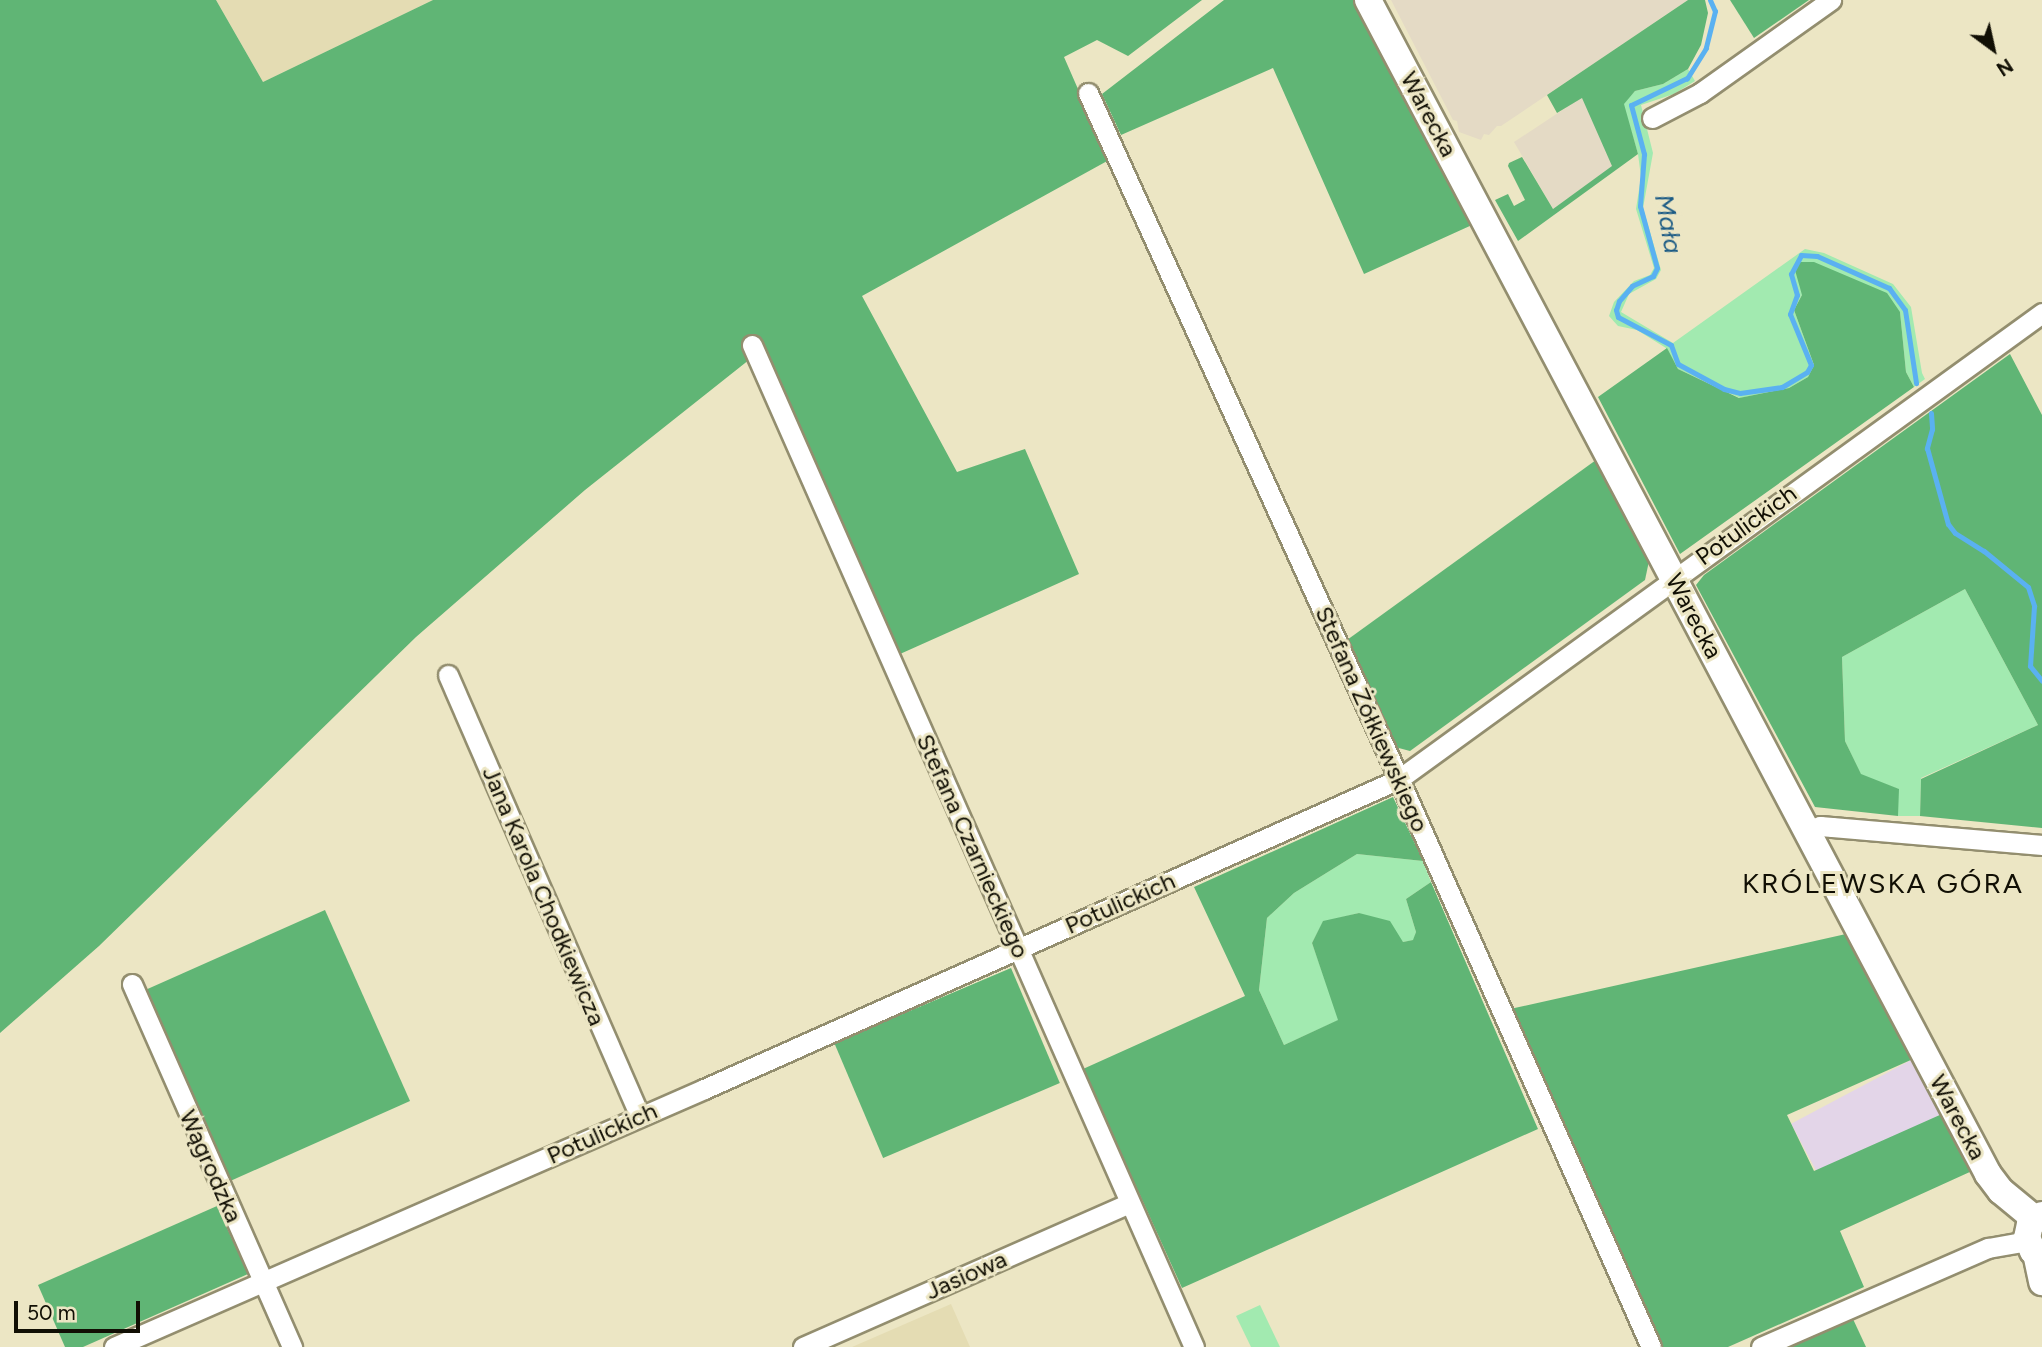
<!DOCTYPE html>
<html>
<head>
<meta charset="utf-8">
<style>
  body { margin:0 }
  #map { position:relative; width:2042px; height:1347px; overflow:hidden; background:#ece6c4; font-family:Figtree,sans-serif }
  div>[style] { position:absolute }
  .commercial>* { inset:0; background:#e3d5e8; transform-origin:0 0 }
  .industrial>* { inset:0; background:#e4dac5 }
  .built>* { inset:0; background:#e4dcb3 }
  .green>* { inset:0; background:#a2eab0 }
  .forest>* { inset:0; background:#60b575; transform-origin:0 0 }
  .stream>* { height:5px; margin:-2.5px; padding:0 2.5px; transform-origin:2.5px; border-radius:2.5px; background:#5ab1f1 }
  .roads { filter:drop-shadow(2px 0 #938e6f) drop-shadow(-2px 0 #938e6f) drop-shadow(0 2px #938e6f) drop-shadow(0 -2px #938e6f) }
  .street>* { height:19px; margin:-9.5px; padding:0 9.5px; transform-origin:9.5px; border-radius:9.5px; background:#fff }
  .secondary>* { height:26px; margin:-13px; padding:0 13px; transform-origin:13px; border-radius:13px; background:#fff }
  span { translate:-50% -50%; white-space:nowrap; text-align:center; line-height:1.15; -webkit-text-stroke:6px #ece6c4; paint-order:stroke }
  .street-label { font-size:24px; color:#110f04 }
  .water-label { font-size:26px; color:#1c5b85; font-style:italic }
  .quarter-label { font-size:28px; color:#110f04; letter-spacing:2px }
  .north { position:absolute; left:1958px; top:14px; width:70px; height:70px; -webkit-text-stroke:5px #ece6c4; paint-order:stroke; rotate:147deg; font-size:19px; font-weight:700; line-height:28px; text-align:center; color:#110f04 }
  .north::after { content:''; display:block; margin:auto; width:24px; height:32px; background:#110f04; clip-path:polygon(50% 0,100% 100%,50% 72%,0 100%) }
  .scale { position:absolute; left:14px; top:1301px; width:126px; height:32px; box-sizing:border-box; border:4px solid #110f04; border-top:0; padding-left:9px; font-size:21px; line-height:24px; white-space:nowrap; color:#110f04; -webkit-text-stroke:5px #ece6c4; paint-order:stroke }
</style>
</head>
<body>
<div id="map">
  <div class="commercial">
    <div style="left:1913px;top:1059px;width:62px;height:138px;rotate:62deg"></div>
  </div>
  <div class="industrial">
    <div style="clip-path:polygon(1391px 0,1688px 0,1501px 126px,1497px 126px,1489px 135px,1484px 134px,1481px 140px,1459px 132px,1457px 121px,1453px 120px)"></div>
    <div style="clip-path:polygon(1582px 97px,1613px 166px,1553px 209px,1514px 142px)"></div>
  </div>
  <div class="built">
    <div style="clip-path:polygon(216px 0,433px 0,263px 82px)"></div>
    <div style="clip-path:polygon(951px 1304px,970px 1347px,852px 1347px)"></div>
  </div>
  <div class="green">
    <div style="clip-path:polygon(1688px 69px,1695px 81px,1674px 94px,1641px 105px,1653px 153px,1643px 208px,1661px 270px,1656px 279px,1629px 294px,1621px 312px,1673px 343px,1805px 249px,1824px 253px,1893px 284px,1911px 307px,1922px 373px,1925px 379px,1914px 387px,1906px 372px,1900px 312px,1802px 295px,1794px 310px,1814px 365px,1808px 377px,1789px 388px,1740px 398px,1678px 369px,1666px 348px,1637px 330px,1618px 326px,1609px 316px,1614px 302px,1634px 281px,1650px 275px,1654px 268px,1636px 209px,1641px 177px,1638px 154px,1623px 104px,1635px 91px,1663px 84px)"></div>
    <div style="clip-path:polygon(1965px 589px,2038px 725px,1921px 778px,1920px 816px,1898px 816px,1898px 789px,1861px 775px,1845px 741px,1842px 657px)"></div>
    <div style="clip-path:polygon(1357px 854px,1423px 861px,1431px 882px,1406px 899px,1416px 932px,1414px 940px,1403px 942px,1359px 913px,1323px 922px,1312px 943px,1339px 1020px,1284px 1045px,1259px 990px,1267px 918px,1294px 893px)"></div>
    <div style="clip-path:polygon(1260px 1305px,1280px 1347px,1251px 1347px,1236px 1316px)"></div>
  </div>
  <div class="forest">
    <div style="clip-path:polygon(0 0,216px 0,263px 82px,433px 0,1202px 0,1128px 56px,1097px 40px,1064px 57px,1109px 160px,862px 296px,957px 472px,1025px 449px,1079px 574px,900px 654px,764px 348px,585px 490px,416px 637px,99px 946px,0 1033px)"></div>
    <div style="clip-path:polygon(1224px 0,1353px 0,1472px 225px,1364px 274px,1273px 68px,1121px 135px,1102px 94px)"></div>
    <div style="clip-path:polygon(1688px 0,1705px 0,1708px 13px,1701px 45px,1688px 69px,1663px 84px,1635px 91px,1624px 104px,1638px 154px,1518px 241px,1495px 200px,1508px 194px,1514px 206px,1525px 200px,1508px 166px,1509px 163px,1522px 157px,1553px 209px,1612px 166px,1582px 98px,1557px 113px,1547px 95px)"></div>
    <div style="clip-path:polygon(1730px 0,1809px 0,1754px 38px)"></div>
    <div style="clip-path:polygon(1800px 262px,1814px 262px,1887px 293px,1900px 312px,1906px 372px,1914px 387px,1680px 554px,1598px 397px,1667px 348px,1678px 369px,1739px 398px,1789px 388px,1808px 377px,1814px 365px,1794px 310px,1802px 295px,1795px 270px)"></div>
    <div style="clip-path:polygon(2010px 354px,2042px 415px,2042px 828px,1920px 816px,1921px 779px,2038px 725px,1965px 589px,1842px 657px,1845px 741px,1861px 774px,1899px 789px,1898px 816px,1815px 807px,1696px 585px,1704px 575px)"></div>
    <div style="clip-path:polygon(1596px 460px,1649px 561px,1645px 580px,1410px 751px,1395px 747px,1347px 640px)"></div>
    <div style="clip-path:polygon(1393px 797px,1423px 861px,1357px 854px,1294px 893px,1267px 918px,1259px 990px,1284px 1045px,1338px 1020px,1312px 943px,1323px 921px,1359px 913px,1390px 921px,1403px 942px,1413px 940px,1416px 932px,1406px 899px,1431px 882px,1538px 1129px,1182px 1288px,1083px 1069px,1245px 996px,1194px 887px)"></div>
    <div style="left:325px;top:910px;width:209px;height:198px;rotate:66deg"></div>
    <div style="clip-path:polygon(1846px 934px,1913px 1059px,1787px 1115px,1814px 1171px,1942px 1114px,1972px 1171px,1840px 1231px,1864px 1287px,1728px 1347px,1663px 1347px,1510px 1009px)"></div>
    <div style="left:1011px;top:968px;width:125px;height:192px;rotate:67deg"></div>
    <div style="clip-path:polygon(217px 1206px,248px 1274px,83px 1347px,65px 1347px,38px 1285px)"></div>
    <div style="clip-path:polygon(1853px 1319px,1866px 1347px,1791px 1347px)"></div>
  </div>
  <div class="stream">
    <div style="left:1710px;top:0;width:12px;rotate:66deg"></div>
    <div style="left:1715px;top:11px;width:38px;rotate:104deg"></div>
    <div style="left:1706px;top:48px;width:36px;rotate:122deg"></div>
    <div style="left:1687px;top:78px;width:62px;rotate:154.3deg"></div>
    <div style="left:1631px;top:105px;width:51px;rotate:75.1deg"></div>
    <div style="left:1644px;top:154px;width:52px;rotate:94.4deg"></div>
    <div style="left:1640px;top:206px;width:64px;rotate:74.7deg"></div>
    <div style="left:1657px;top:268px;width:9px;rotate:117deg"></div>
    <div style="left:1653px;top:276px;width:23px;rotate:155deg"></div>
    <div style="left:1632px;top:286px;width:20px;rotate:131deg"></div>
    <div style="left:1619px;top:301px;width:9px;rotate:108deg"></div>
    <div style="left:1616px;top:310px;width:7px;rotate:74deg"></div>
    <div style="left:1618px;top:317px;width:60px;rotate:27.8deg"></div>
    <div style="left:1671px;top:345px;width:20px;rotate:70deg"></div>
    <div style="left:1678px;top:364px;width:52px;rotate:28.5deg"></div>
    <div style="left:1724px;top:389px;width:16px;rotate:14deg"></div>
    <div style="left:1740px;top:393px;width:42px;rotate:-8.1deg"></div>
    <div style="left:1782px;top:387px;width:29px;rotate:-31deg"></div>
    <div style="left:1807px;top:372px;width:8px;rotate:-60deg"></div>
    <div style="left:1811px;top:365px;width:55px;rotate:-112.4deg"></div>
    <div style="left:1790px;top:314px;width:20px;rotate:-70deg"></div>
    <div style="left:1797px;top:295px;width:22px;rotate:-106deg"></div>
    <div style="left:1791px;top:274px;width:21px;rotate:-62deg"></div>
    <div style="left:1801px;top:255px;width:16px;rotate:4deg"></div>
    <div style="left:1817px;top:256px;width:79px;rotate:24deg"></div>
    <div style="left:1889px;top:288px;width:27px;rotate:54deg"></div>
    <div style="left:1905px;top:310px;width:74px;rotate:81.4deg"></div>
    <div style="left:1931px;top:413px;width:16px;rotate:86deg"></div>
    <div style="left:1932px;top:429px;width:20px;rotate:105deg"></div>
    <div style="left:1927px;top:448px;width:79px;rotate:74.6deg"></div>
    <div style="left:1948px;top:524px;width:11px;rotate:52deg"></div>
    <div style="left:1955px;top:533px;width:34px;rotate:32deg"></div>
    <div style="left:1984px;top:551px;width:57px;rotate:39.3deg"></div>
    <div style="left:2028px;top:587px;width:20px;rotate:72deg"></div>
    <div style="left:2034px;top:606px;width:60px;rotate:93.8deg"></div>
    <div style="left:2030px;top:666px;width:19px;rotate:51deg"></div>
  </div>
  <div class="roads">
    <div class="street">
      <div style="left:1088px;top:93px;width:753px;rotate:65.61deg"></div>
      <div style="left:1399px;top:779px;width:621px;rotate:66.07deg"></div>
      <div style="left:1652px;top:118px;width:54px;rotate:-27.5deg"></div>
      <div style="left:1700px;top:93px;width:161px;rotate:-35.4deg"></div>
      <div style="left:752px;top:345px;width:1095px;rotate:66.2deg"></div>
      <div style="left:448px;top:675px;width:481px;rotate:66.5deg"></div>
      <div style="left:1808px;top:831px;width:13px;rotate:-23deg"></div>
      <div style="left:1820px;top:826px;width:12px;rotate:5deg"></div>
      <div style="left:1832px;top:827px;width:211px;rotate:4.9deg"></div>
      <div style="left:132px;top:984px;width:397px;rotate:66.2deg"></div>
      <div style="left:114px;top:1347px;width:644px;rotate:-23.62deg"></div>
      <div style="left:704px;top:1089px;width:761px;rotate:-24.04deg"></div>
      <div style="left:1399px;top:779px;width:794px;rotate:-35.93deg"></div>
      <div style="left:803px;top:1347px;width:356px;rotate:-23.8deg"></div>
      <div style="left:1761px;top:1347px;width:248px;rotate:-23.6deg"></div>
      <div style="left:1988px;top:1248px;width:41px;rotate:-9.9deg"></div>
    </div>
    <div class="secondary">
      <div style="left:1368px;top:0;width:1328px;rotate:62.16deg"></div>
      <div style="left:1988px;top:1174px;width:21px;rotate:53deg"></div>
      <div style="left:2001px;top:1191px;width:44px;rotate:39.5deg"></div>
      <div style="left:2042px;top:1215px;width:15px;rotate:143deg"></div>
      <div style="left:2030px;top:1224px;width:14px;rotate:102deg"></div>
      <div style="left:2027px;top:1238px;width:14px;rotate:65deg"></div>
      <div style="left:2033px;top:1251px;width:10px;rotate:24deg"></div>
      <div style="left:2036px;top:1253px;width:30px;rotate:78deg"></div>
    </div>
  </div>
  <div class="street-label">
    <span style="left:1429px;top:114px;rotate:62deg">Warecka</span>
    <span style="left:1746px;top:525px;rotate:-36deg">Potulickich</span>
    <span style="left:1694px;top:616px;rotate:62deg">Warecka</span>
    <span style="left:1372px;top:719px;rotate:66deg">Stefana Żółkiewskiego</span>
    <span style="left:973px;top:846px;rotate:66deg">Stefana Czarnieckiego</span>
    <span style="left:544px;top:896px;rotate:67deg">Jana Karola Chodkiewicza</span>
    <span style="left:1120px;top:903px;rotate:-24deg">Potulickich</span>
    <span style="left:1958px;top:1117px;rotate:62deg">Warecka</span>
    <span style="left:602px;top:1133px;rotate:-24deg">Potulickich</span>
    <span style="left:211px;top:1166px;rotate:66deg">Wągrodzka</span>
    <span style="left:966px;top:1275px;rotate:-24deg">Jasiowa</span>
  </div>
  <div class="water-label">
    <span style="left:1668px;top:224px;rotate:80deg">Mała</span>
  </div>
  <div class="quarter-label">
    <span style="left:1883px;top:883px">KRÓLEWSKA GÓRA</span>
  </div>
  <div class="north">N</div>
  <div class="scale">50 m</div>
</div>
</body>
</html>
